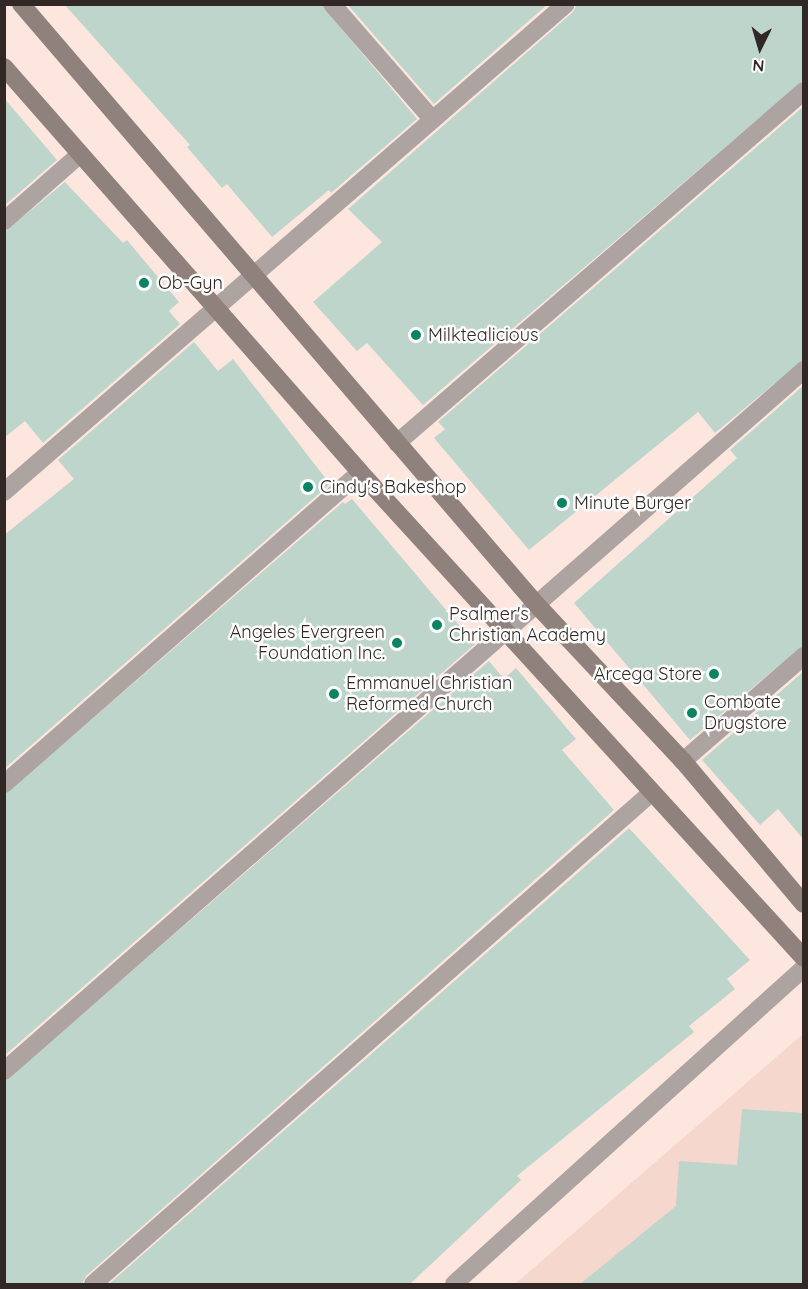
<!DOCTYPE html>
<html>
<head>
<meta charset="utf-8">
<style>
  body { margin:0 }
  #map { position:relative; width:808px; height:1289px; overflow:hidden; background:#fde6de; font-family:Quicksand,sans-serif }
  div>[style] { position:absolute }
  .built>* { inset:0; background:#f6d7cd }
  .building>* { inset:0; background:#bed5cb }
  .lane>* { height:18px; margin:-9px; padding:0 9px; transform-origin:9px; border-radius:9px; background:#ada3a0 }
  .street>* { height:18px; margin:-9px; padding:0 9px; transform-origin:9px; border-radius:9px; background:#ada3a0 }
  .secondary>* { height:18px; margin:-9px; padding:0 9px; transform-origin:9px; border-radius:9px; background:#8f817b }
  .dots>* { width:16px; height:16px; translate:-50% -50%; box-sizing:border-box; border:3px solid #fff; border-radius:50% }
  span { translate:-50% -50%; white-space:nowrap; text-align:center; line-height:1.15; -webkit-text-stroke:5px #fff; paint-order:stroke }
  .poi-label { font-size:18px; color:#312825 }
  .left { translate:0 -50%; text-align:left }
  .right { translate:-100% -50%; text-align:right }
  .frame { position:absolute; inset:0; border:6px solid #312825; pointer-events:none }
  .north { position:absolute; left:730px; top:18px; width:60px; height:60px; -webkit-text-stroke:4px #fff; paint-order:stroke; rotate:185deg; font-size:16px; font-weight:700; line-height:24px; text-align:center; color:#312825 }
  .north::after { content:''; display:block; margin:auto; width:21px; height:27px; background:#312825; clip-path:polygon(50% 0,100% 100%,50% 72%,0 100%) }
</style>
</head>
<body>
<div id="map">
  <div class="built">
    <div style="clip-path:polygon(803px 1034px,803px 1284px,515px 1284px)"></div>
  </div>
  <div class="building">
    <div style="clip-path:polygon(64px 4px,321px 4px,417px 119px,331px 193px,329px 190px,272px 237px,227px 184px,222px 188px,187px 147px,190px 145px)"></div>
    <div style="clip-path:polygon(347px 4px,548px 4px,434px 104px)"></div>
    <div style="clip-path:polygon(577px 4px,804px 4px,804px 80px,423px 405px,367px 343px,357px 351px,313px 302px,382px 242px,348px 209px,573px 12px)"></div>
    <div style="clip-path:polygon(4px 98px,57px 160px,4px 206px)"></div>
    <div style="clip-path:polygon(804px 106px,804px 359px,715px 433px,698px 412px,529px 550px,434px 438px,445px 429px,438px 422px)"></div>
    <div style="clip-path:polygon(65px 182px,123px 243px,127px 240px,179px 302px,169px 311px,180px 324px,43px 443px,25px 421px,4px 438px,4px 232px)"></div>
    <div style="clip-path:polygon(194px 342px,218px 371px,233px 359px,330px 484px,4px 769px,4px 535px,74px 479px,58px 460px)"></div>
    <div style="clip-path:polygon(804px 385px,804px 645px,690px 740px,574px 603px,737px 458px,730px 450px)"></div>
    <div style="clip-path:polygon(352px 499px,475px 644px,4px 1056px,4px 795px,343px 502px,345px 504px)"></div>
    <div style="clip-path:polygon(489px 661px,504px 679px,516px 668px,576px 739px,562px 750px,614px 810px,86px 1276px,82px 1284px,4px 1284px,4px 1082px)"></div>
    <div style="clip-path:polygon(804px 671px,804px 840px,778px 809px,760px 825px,702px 760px)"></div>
    <div style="clip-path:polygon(629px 828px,750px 960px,727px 979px,735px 989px,689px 1026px,694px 1032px,517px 1176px,521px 1180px,410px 1284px,109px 1284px)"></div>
    <div style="clip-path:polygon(742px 1109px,804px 1113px,804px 1284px,580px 1284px,676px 1206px,679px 1161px,737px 1165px)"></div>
  </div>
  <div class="lane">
    <div style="left:4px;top:221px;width:100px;rotate:-41.3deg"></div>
    <div style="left:4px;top:784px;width:473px;rotate:-41.2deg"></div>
    <div style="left:93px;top:1284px;width:743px;rotate:-41.35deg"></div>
  </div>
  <div class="street">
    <div style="left:332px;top:4px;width:151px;rotate:49deg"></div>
    <div style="left:397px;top:443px;width:538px;rotate:-40.86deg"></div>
    <div style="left:4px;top:492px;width:744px;rotate:-40.97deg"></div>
    <div style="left:683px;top:761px;width:160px;rotate:-41deg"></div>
    <div style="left:4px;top:1071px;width:1064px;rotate:-41.23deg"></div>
    <div style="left:454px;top:1284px;width:472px;rotate:-42.1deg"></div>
  </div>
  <div class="secondary">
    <div style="left:21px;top:4px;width:791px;rotate:49.36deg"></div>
    <div style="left:536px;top:604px;width:215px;rotate:46.9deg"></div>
    <div style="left:683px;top:761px;width:187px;rotate:49.8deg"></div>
    <div style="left:4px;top:67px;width:539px;rotate:48.68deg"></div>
    <div style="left:360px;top:472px;width:658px;rotate:47.59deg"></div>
  </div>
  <div class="dots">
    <div style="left:144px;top:283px;background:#0b8363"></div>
    <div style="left:416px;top:335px;background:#0b8363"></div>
    <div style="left:308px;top:487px;background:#0b8363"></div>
    <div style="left:562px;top:503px;background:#0b8363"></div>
    <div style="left:437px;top:625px;background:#0b8363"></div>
    <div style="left:397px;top:643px;background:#0b8363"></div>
    <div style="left:714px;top:674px;background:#0b8363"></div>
    <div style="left:334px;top:694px;background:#0b8363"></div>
    <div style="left:692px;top:713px;background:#0b8363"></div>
  </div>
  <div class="poi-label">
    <span class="left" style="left:158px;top:283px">Ob-Gyn</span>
    <span class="left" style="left:428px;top:335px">Milktealicious</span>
    <span class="left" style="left:320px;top:487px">Cindy's Bakeshop</span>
    <span class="left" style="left:574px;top:503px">Minute Burger</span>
    <span class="left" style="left:449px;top:625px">Psalmer's<br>Christian Academy</span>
    <span class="right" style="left:385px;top:643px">Angeles Evergreen<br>Foundation Inc.</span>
    <span class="right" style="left:702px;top:674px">Arcega Store</span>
    <span class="left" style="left:346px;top:694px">Emmanuel Christian<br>Reformed Church</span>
    <span class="left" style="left:704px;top:713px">Combate<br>Drugstore</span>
  </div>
  <div class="frame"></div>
  <div class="north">N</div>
</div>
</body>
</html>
